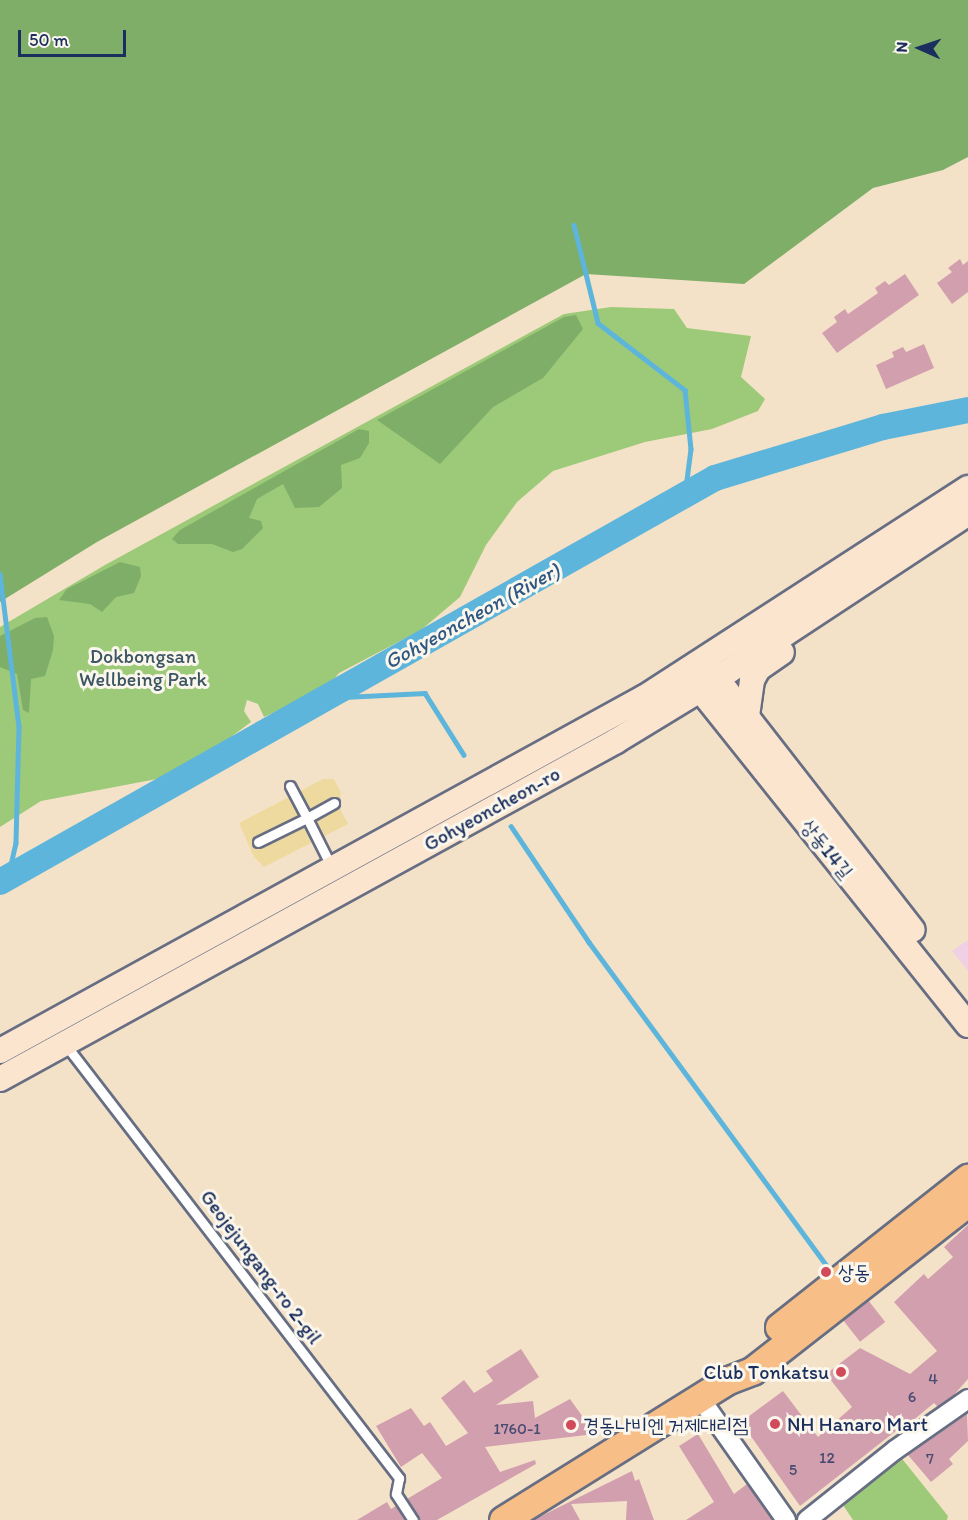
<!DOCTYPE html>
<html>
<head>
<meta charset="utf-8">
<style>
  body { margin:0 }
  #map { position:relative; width:968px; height:1520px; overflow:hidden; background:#f4e2c8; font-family:Itim,"Poor Story",sans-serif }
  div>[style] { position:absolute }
  .built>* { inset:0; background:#f0d0e5 }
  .green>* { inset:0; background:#9dca78 }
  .forest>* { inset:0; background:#7eae68 }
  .sand>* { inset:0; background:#eeda9e }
  .stream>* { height:4.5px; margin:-2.25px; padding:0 2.25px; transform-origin:2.25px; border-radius:2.25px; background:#5eb5db }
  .river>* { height:26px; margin:-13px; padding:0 13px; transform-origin:13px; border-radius:13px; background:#5eb5db }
  .building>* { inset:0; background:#d29fae; transform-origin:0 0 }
  .roads { filter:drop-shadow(2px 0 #676e83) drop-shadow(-2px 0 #676e83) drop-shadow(0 2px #676e83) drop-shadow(0 -2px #676e83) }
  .lane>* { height:9px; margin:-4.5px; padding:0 4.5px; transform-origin:4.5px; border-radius:4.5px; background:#fff }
  .street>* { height:18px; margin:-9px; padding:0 9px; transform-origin:9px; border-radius:9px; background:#fff }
  .secondary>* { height:24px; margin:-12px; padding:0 12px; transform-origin:12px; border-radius:12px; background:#fce5cf }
  .primary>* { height:27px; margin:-13.5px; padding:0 13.5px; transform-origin:13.5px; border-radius:13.5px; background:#f7be88 }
  .dots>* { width:16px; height:16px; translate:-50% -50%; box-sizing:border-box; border:3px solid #fbf7ec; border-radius:50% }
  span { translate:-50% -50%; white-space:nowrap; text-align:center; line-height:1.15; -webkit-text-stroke:6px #fbf7ec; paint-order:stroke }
  .number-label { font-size:16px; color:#494b72 }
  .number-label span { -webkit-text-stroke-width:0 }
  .park-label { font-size:20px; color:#3c5664 }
  .street-label { font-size:20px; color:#1b2f5e }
  .poi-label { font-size:20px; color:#1b2f5e }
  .left { translate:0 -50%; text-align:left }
  .right { translate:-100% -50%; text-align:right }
  .water-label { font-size:21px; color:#2f5784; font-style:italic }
  .north { position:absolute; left:890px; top:18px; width:60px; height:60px; -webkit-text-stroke:4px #fbf7ec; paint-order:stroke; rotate:273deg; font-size:16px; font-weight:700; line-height:24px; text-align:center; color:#1b2f5e }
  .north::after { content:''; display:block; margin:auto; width:21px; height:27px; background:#1b2f5e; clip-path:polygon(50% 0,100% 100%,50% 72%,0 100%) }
  .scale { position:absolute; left:18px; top:30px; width:108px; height:27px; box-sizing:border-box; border:3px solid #1b2f5e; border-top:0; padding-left:8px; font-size:18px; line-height:21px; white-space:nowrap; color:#1b2f5e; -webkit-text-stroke:4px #fbf7ec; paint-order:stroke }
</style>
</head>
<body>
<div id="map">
  <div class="built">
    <div style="clip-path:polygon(968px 940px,968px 971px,952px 951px)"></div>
  </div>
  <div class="green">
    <div style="clip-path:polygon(611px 307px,674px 309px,687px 328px,751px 336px,741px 377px,765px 399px,758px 411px,712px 429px,645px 442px,553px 471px,517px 502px,486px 545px,460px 597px,421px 630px,339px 673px,326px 689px,264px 717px,258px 704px,247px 700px,244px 711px,251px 722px,204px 757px,162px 778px,41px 801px,0 827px,0 627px,105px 565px,564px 314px)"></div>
    <div style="clip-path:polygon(895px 1450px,948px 1516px,947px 1520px,853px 1520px,837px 1496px)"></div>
  </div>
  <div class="forest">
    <div style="clip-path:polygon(0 0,968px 0,968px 157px,943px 170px,873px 188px,744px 284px,586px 274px,97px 542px,0 602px)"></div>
    <div style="clip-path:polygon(576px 315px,583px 329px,543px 378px,493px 407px,440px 464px,377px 420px,564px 317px)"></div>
    <div style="clip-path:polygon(359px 429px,369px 431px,369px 443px,360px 458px,341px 465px,342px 488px,319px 507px,295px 508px,283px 484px,257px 499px,249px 518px,261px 521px,263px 528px,242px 549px,233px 552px,212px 544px,178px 544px,172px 539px,180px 530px)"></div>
    <div style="clip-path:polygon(120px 562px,140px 567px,141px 576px,134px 593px,116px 597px,102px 612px,90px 604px,59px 600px,67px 589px)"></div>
    <div style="clip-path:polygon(47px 617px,54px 636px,53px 650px,45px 676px,31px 679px,29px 713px,23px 710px,17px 674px,0 667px,0 636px,35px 618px)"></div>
  </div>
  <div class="sand">
    <div style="clip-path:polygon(323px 779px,334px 779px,341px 793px,339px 807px,348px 824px,264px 867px,254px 857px,239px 823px)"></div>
  </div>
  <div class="stream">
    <div style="left:574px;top:225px;width:101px;rotate:76.2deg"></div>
    <div style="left:598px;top:323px;width:110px;rotate:37.6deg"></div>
    <div style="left:685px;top:390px;width:59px;rotate:84.2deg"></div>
    <div style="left:691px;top:449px;width:46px;rotate:97.4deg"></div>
    <div style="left:0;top:574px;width:154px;rotate:82.9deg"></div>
    <div style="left:19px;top:727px;width:116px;rotate:91.5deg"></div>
    <div style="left:16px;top:843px;width:35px;rotate:103deg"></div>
    <div style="left:323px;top:698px;width:102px;rotate:-2.8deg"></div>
    <div style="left:425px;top:693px;width:73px;rotate:57.8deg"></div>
    <div style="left:511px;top:826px;width:140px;rotate:56.1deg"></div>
    <div style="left:589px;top:942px;width:403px;rotate:53.7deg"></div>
  </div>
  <div class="river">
    <div style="left:0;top:882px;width:821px;rotate:-29.47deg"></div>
    <div style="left:715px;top:478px;width:176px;rotate:-16.9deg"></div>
    <div style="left:883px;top:427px;width:87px;rotate:-11.3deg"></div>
  </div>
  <div class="building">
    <div style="clip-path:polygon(960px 259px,963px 265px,968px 261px,968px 292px,952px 304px,937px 283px,952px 272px,948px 268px)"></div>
    <div style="clip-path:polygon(905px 274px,919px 295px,837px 353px,822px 333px,837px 322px,834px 317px,845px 309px,848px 314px,878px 293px,875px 288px,885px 281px,889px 285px)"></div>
    <div style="clip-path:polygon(924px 344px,934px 368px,886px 389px,876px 365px,894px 357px,892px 352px,903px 347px,906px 352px)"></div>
    <div style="clip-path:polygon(968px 1225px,968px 1379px,952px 1397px,938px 1407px,934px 1403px,899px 1432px,897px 1430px,800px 1506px,741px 1422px,783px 1391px,818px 1437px,852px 1407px,826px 1374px,860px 1348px,910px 1374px,937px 1351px,894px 1302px,924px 1274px,928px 1279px,953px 1257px,944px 1247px)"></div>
    <div style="left:868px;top:1300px;width:28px;height:32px;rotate:52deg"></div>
    <div style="clip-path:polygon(521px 1349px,539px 1377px,496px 1405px,533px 1401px,535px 1418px,570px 1399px,595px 1434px,485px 1447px,500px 1472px,535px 1460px,536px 1464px,437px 1520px,420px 1520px,407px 1499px,442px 1478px,422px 1453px,401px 1467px,376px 1426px,411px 1408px,424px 1426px,430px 1422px,446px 1446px,468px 1433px,441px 1398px,464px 1380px,474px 1393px,493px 1381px,486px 1371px)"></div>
    <div style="clip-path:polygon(967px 1414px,968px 1441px,949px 1459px,953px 1464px,931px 1482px,908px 1455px)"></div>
    <div style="clip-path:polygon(698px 1434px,734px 1494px,747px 1484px,772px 1520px,686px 1520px,714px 1502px,679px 1446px)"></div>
    <div style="clip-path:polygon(632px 1471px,635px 1481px,639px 1479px,654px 1520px,626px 1520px,627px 1501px,571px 1504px,580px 1520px,533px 1520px)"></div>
    <div style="clip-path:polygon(387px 1502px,391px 1509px,396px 1506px,405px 1520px,357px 1520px)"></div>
  </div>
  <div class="roads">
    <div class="lane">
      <div style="left:290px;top:786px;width:36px;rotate:62deg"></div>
      <div style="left:307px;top:818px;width:31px;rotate:-29deg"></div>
      <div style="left:258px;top:842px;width:55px;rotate:-26.1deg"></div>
      <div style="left:307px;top:818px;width:56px;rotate:63.4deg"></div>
      <div style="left:65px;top:1044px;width:548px;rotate:52.42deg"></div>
      <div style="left:399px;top:1478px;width:16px;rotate:101deg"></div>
      <div style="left:396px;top:1494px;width:31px;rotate:57deg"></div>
    </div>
    <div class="street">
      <div style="left:700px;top:1398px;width:149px;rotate:54.8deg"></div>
      <div style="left:807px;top:1520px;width:112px;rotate:-38.5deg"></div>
      <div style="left:895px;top:1450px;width:89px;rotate:-34.9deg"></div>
    </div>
    <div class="secondary">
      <div style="left:708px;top:667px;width:333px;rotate:52.1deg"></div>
      <div style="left:691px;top:678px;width:444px;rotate:51.4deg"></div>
      <div style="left:747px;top:716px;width:36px;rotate:-82deg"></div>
      <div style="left:752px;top:680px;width:13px;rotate:-61deg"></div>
      <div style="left:758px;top:669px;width:29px;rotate:-35deg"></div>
      <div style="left:0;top:1051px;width:736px;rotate:-28.76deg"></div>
      <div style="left:645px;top:697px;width:385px;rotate:-32.9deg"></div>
      <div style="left:0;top:1079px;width:703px;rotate:-28.75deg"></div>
      <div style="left:616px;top:741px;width:98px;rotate:-31.3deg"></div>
      <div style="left:700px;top:690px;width:321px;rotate:-33.4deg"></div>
    </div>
    <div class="primary">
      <div style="left:779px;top:1327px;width:241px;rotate:-38.3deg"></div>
      <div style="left:503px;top:1520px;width:263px;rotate:-31.9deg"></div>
      <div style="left:726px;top:1381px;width:28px;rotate:-21deg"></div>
      <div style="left:752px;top:1371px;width:274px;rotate:-38deg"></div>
    </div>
  </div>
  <div class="dots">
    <div style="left:826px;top:1272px;background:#d1495b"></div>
    <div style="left:841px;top:1372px;background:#d1495b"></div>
    <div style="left:775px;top:1424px;background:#d1495b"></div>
    <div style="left:571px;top:1425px;background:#d1495b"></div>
  </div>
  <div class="number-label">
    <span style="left:933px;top:1379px">4</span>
    <span style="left:912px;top:1397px">6</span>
    <span style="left:517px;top:1429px">1760-1</span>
    <span style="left:827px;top:1458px">12</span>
    <span style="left:930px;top:1459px">7</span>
    <span style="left:793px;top:1470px">5</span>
  </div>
  <div class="park-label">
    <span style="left:143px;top:668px">Dokbongsan<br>Wellbeing Park</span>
  </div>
  <div class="street-label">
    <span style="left:492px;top:809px;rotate:-29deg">Gohyeoncheon-ro</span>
    <span style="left:827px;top:849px;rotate:51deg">상동14길</span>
    <span style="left:261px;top:1267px;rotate:53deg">Geojejungang-ro 2-gil</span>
  </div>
  <div class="poi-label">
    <span class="left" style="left:838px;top:1272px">상동</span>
    <span class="right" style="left:829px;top:1372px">Club Tonkatsu</span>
    <span class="left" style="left:787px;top:1424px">NH Hanaro Mart</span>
    <span class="left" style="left:583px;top:1425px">경동나비엔 거제대리점</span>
  </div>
  <div class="water-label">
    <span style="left:472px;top:616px;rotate:-29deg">Gohyeoncheon (River)</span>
  </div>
  <div class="north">N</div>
  <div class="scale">50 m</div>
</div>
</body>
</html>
